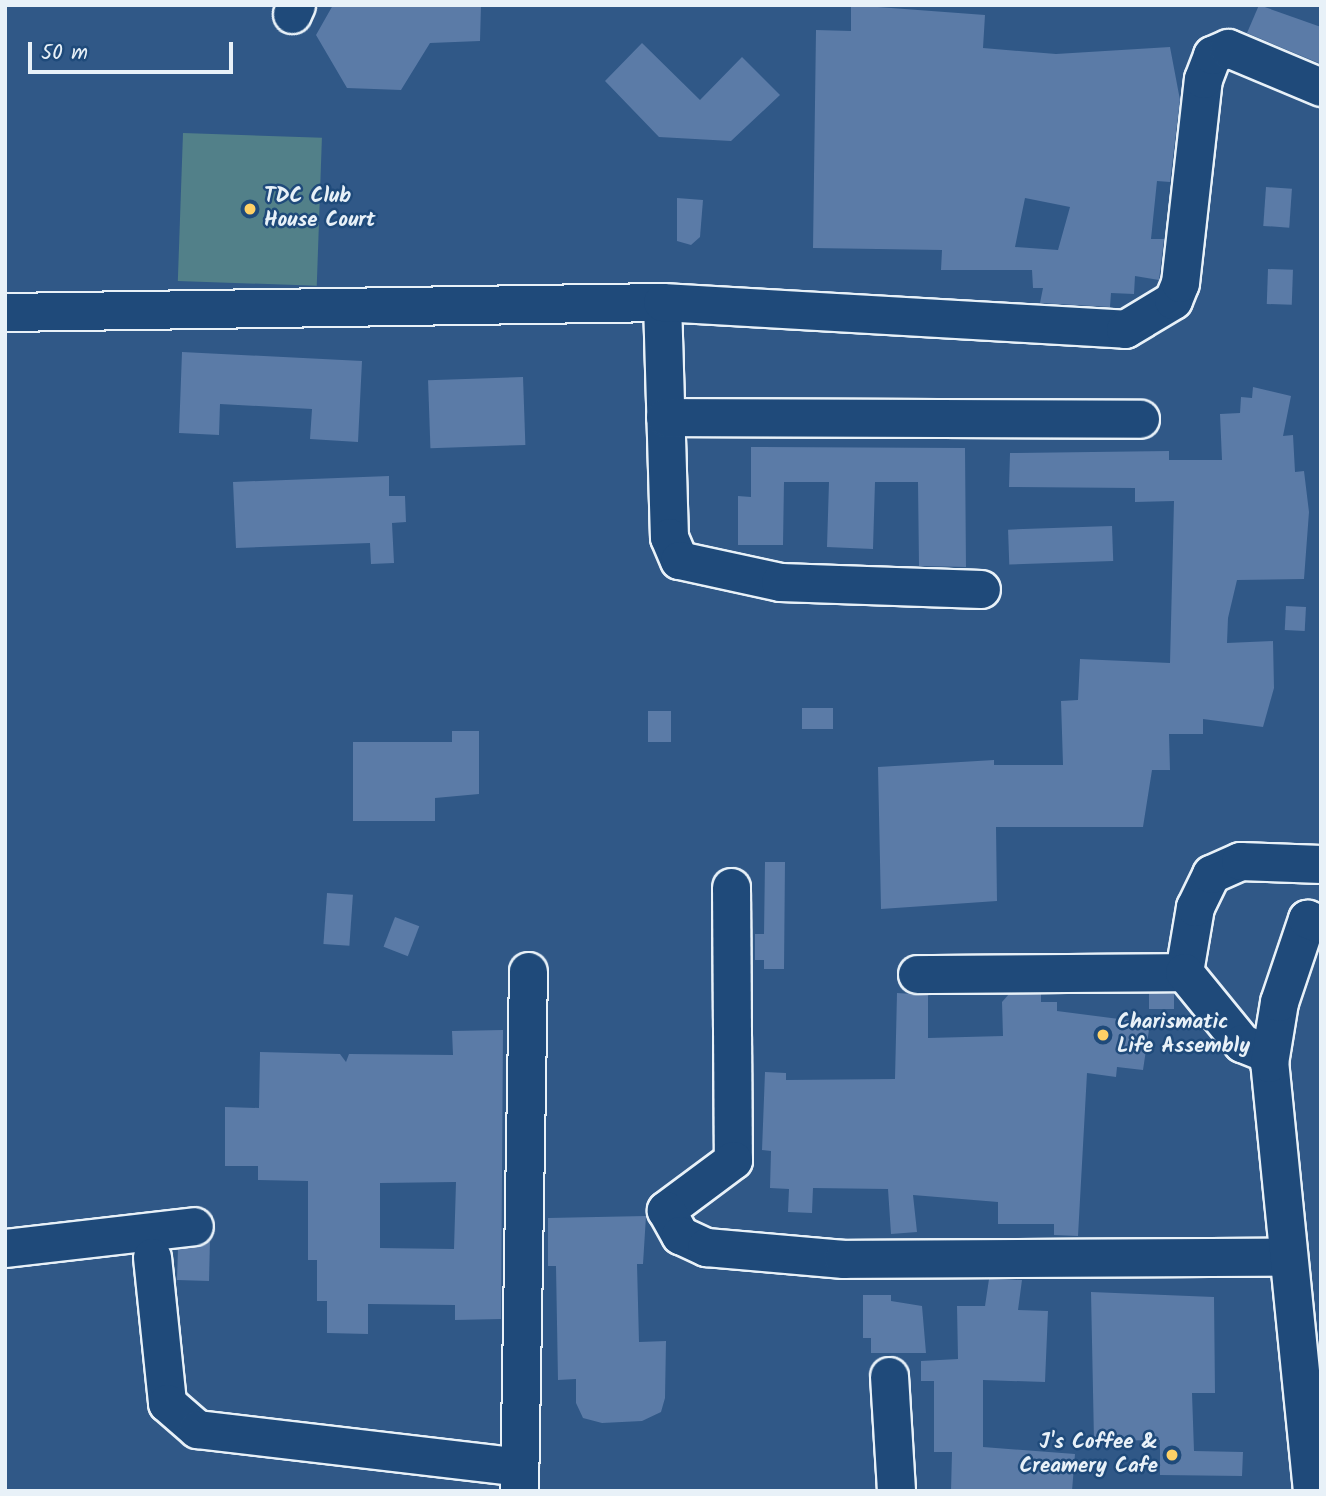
<!DOCTYPE html>
<html>
<head>
<meta charset="utf-8">
<style>
  body { margin:0 }
  #map { position:relative; width:1326px; height:1496px; overflow:hidden; background:#305887; font-family:Kalam,sans-serif }
  div>[style] { position:absolute }
  .green>* { inset:0; background:#528089; transform-origin:0 0 }
  .building>* { inset:0; background:#5b7ba7; transform-origin:0 0 }
  .roads { filter:drop-shadow(2px 0 #e8f1f8) drop-shadow(-2px 0 #e8f1f8) drop-shadow(0 2px #e8f1f8) drop-shadow(0 -2px #e8f1f8) }
  .minor>* { height:37px; margin:-18.5px; padding:0 18.5px; transform-origin:18.5px; border-radius:18.5px; background:#1f4a7a }
  .dots>* { width:19px; height:19px; translate:-50% -50%; box-sizing:border-box; border:4px solid #1f4a7a; border-radius:50% }
  span { translate:-50% -50%; white-space:nowrap; text-align:center; line-height:1.15; -webkit-text-stroke:5px #1f4a7a; paint-order:stroke }
  .poi-label { font-size:21px; color:#e8f1f8; font-weight:700 }
  .left { translate:0 -50%; text-align:left }
  .right { translate:-100% -50%; text-align:right }
  .frame { position:absolute; inset:0; border:7px solid #e8f1f8; pointer-events:none }
  .scale { position:absolute; left:28px; top:42px; width:205px; height:32px; box-sizing:border-box; border:4px solid #e8f1f8; border-top:0; padding-left:9px; font-size:21px; line-height:24px; white-space:nowrap; color:#e8f1f8; -webkit-text-stroke:5px #1f4a7a; paint-order:stroke }
</style>
</head>
<body>
<div id="map">
  <div class="green">
    <div style="left:183px;top:133px;width:139px;height:148px;rotate:2deg"></div>
  </div>
  <div class="building">
    <div style="clip-path:polygon(333px 5px,481px 5px,480px 41px,430px 43px,401px 90px,347px 88px,316px 35px)"></div>
    <div style="clip-path:polygon(evenodd,851px 5px,985px 15px,983px 48px,1056px 54px,1170px 47px,1180px 100px,1170px 182px,1157px 181px,1151px 239px,1164px 239px,1159px 280px,1135px 276px,1134px 294px,1111px 293px,1110px 307px,1040px 303px,1043px 288px,1033px 288px,1032px 270px,941px 270px,942px 250px,813px 248px,816px 30px,851px 31px,851px 5px,1025px 198px,1070px 207px,1058px 250px,1015px 247px,1025px 198px)"></div>
    <div style="clip-path:polygon(1259px 5px,1321px 27px,1321px 64px,1247px 33px)"></div>
    <div style="clip-path:polygon(642px 43px,700px 100px,742px 57px,780px 95px,731px 141px,659px 137px,605px 81px)"></div>
    <div style="left:1266px;top:187px;width:26px;height:39px;rotate:4deg"></div>
    <div style="clip-path:polygon(677px 198px,703px 200px,700px 237px,691px 245px,677px 241px)"></div>
    <div style="left:1268px;top:269px;width:25px;height:35px;rotate:2deg"></div>
    <div style="clip-path:polygon(182px 352px,362px 361px,358px 442px,310px 439px,312px 409px,220px 404px,219px 435px,179px 433px)"></div>
    <div style="left:523px;top:377px;width:68px;height:95px;rotate:88deg"></div>
    <div style="clip-path:polygon(1253px 387px,1291px 396px,1283px 436px,1293px 435px,1295px 472px,1304px 471px,1309px 512px,1304px 579px,1237px 580px,1228px 618px,1227px 643px,1273px 641px,1274px 688px,1263px 727px,1203px 719px,1203px 734px,1169px 734px,1170px 770px,1152px 770px,1143px 827px,996px 827px,997px 901px,881px 909px,878px 767px,994px 760px,994px 765px,1063px 765px,1061px 701px,1078px 700px,1080px 659px,1170px 663px,1174px 501px,1135px 502px,1135px 488px,1009px 487px,1010px 453px,1169px 451px,1169px 460px,1222px 460px,1220px 414px,1240px 413px,1241px 397px,1252px 398px)"></div>
    <div style="clip-path:polygon(751px 447px,965px 448px,966px 567px,919px 566px,918px 482px,875px 482px,873px 549px,827px 547px,829px 482px,784px 482px,783px 545px,738px 545px,738px 496px,751px 497px)"></div>
    <div style="clip-path:polygon(389px 476px,389px 496px,405px 496px,406px 522px,392px 523px,394px 563px,371px 564px,370px 543px,236px 548px,233px 482px)"></div>
    <div style="left:1112px;top:526px;width:35px;height:104px;rotate:88deg"></div>
    <div style="left:1286px;top:606px;width:20px;height:24px;rotate:3deg"></div>
    <div style="left:802px;top:708px;width:31px;height:21px"></div>
    <div style="left:648px;top:711px;width:23px;height:31px"></div>
    <div style="clip-path:polygon(452px 731px,479px 731px,479px 794px,435px 798px,435px 821px,353px 821px,353px 742px,452px 742px)"></div>
    <div style="clip-path:polygon(765px 862px,785px 862px,784px 969px,764px 969px,764px 960px,755px 960px,755px 934px,764px 934px)"></div>
    <div style="left:327px;top:893px;width:26px;height:51px;rotate:4deg"></div>
    <div style="left:395px;top:917px;width:26px;height:32px;rotate:21deg"></div>
    <div style="clip-path:polygon(897px 993px,928px 995px,928px 1038px,1003px 1036px,1002px 1002px,1009px 994px,1041px 994px,1041px 1002px,1057px 1002px,1057px 1011px,1150px 1023px,1143px 1070px,1117px 1067px,1116px 1077px,1087px 1073px,1078px 1236px,1054px 1235px,1054px 1224px,998px 1224px,998px 1202px,913px 1195px,917px 1232px,891px 1234px,888px 1189px,813px 1188px,812px 1213px,788px 1212px,789px 1189px,770px 1188px,771px 1151px,762px 1150px,765px 1072px,786px 1073px,786px 1080px,895px 1079px)"></div>
    <div style="left:1149px;top:993px;width:25px;height:16px"></div>
    <div style="clip-path:polygon(evenodd,503px 1030px,501px 1319px,455px 1320px,455px 1305px,368px 1304px,368px 1334px,327px 1333px,327px 1301px,317px 1301px,317px 1260px,308px 1260px,308px 1181px,258px 1180px,258px 1166px,225px 1166px,225px 1107px,259px 1108px,260px 1052px,340px 1054px,346px 1062px,349px 1054px,453px 1055px,452px 1031px,503px 1030px,456px 1182px,454px 1249px,380px 1248px,380px 1183px,456px 1182px)"></div>
    <div style="clip-path:polygon(646px 1216px,643px 1264px,637px 1264px,639px 1342px,666px 1341px,665px 1398px,661px 1412px,642px 1421px,602px 1423px,583px 1418px,576px 1403px,576px 1379px,558px 1380px,556px 1266px,548px 1266px,548px 1218px)"></div>
    <div style="clip-path:polygon(210px 1239px,209px 1281px,177px 1280px,178px 1249px)"></div>
    <div style="clip-path:polygon(989px 1279px,1022px 1280px,1018px 1310px,1048px 1311px,1045px 1382px,983px 1380px,983px 1447px,1075px 1454px,1072px 1491px,951px 1491px,952px 1452px,934px 1452px,934px 1381px,921px 1381px,921px 1361px,958px 1359px,957px 1306px,985px 1306px)"></div>
    <div style="clip-path:polygon(1091px 1292px,1214px 1297px,1215px 1393px,1192px 1393px,1194px 1451px,1243px 1452px,1242px 1476px,1160px 1475px,1160px 1440px,1094px 1441px)"></div>
    <div style="clip-path:polygon(863px 1295px,891px 1295px,891px 1301px,922px 1306px,926px 1353px,871px 1353px,871px 1338px,863px 1338px)"></div>
  </div>
  <div class="roads">
    <div class="minor">
      <div style="left:292px;top:14px;width:10px;rotate:-66deg"></div>
      <div style="left:662px;top:302px;width:235px;rotate:88.3deg"></div>
      <div style="left:669px;top:537px;width:25px;rotate:67deg"></div>
      <div style="left:679px;top:560px;width:103px;rotate:12.3deg"></div>
      <div style="left:780px;top:582px;width:201px;rotate:2deg"></div>
      <div style="left:5px;top:312px;width:657px;rotate:-0.87deg"></div>
      <div style="left:662px;top:302px;width:464px;rotate:3.3deg"></div>
      <div style="left:1125px;top:329px;width:56px;rotate:-31.1deg"></div>
      <div style="left:1173px;top:300px;width:18px;rotate:-68deg"></div>
      <div style="left:1180px;top:283px;width:205px;rotate:-83.6deg"></div>
      <div style="left:1203px;top:79px;width:26px;rotate:-69deg"></div>
      <div style="left:1212px;top:55px;width:17px;rotate:-24deg"></div>
      <div style="left:1228px;top:48px;width:101px;rotate:22.8deg"></div>
      <div style="left:665px;top:417px;width:475px;rotate:0.2deg"></div>
      <div style="left:731px;top:887px;width:273px;rotate:89.6deg"></div>
      <div style="left:733px;top:1160px;width:84px;rotate:143.3deg"></div>
      <div style="left:666px;top:1210px;width:29px;rotate:61deg"></div>
      <div style="left:680px;top:1235px;width:29px;rotate:25deg"></div>
      <div style="left:706px;top:1247px;width:138px;rotate:5deg"></div>
      <div style="left:843px;top:1259px;width:444px;rotate:-0.3deg"></div>
      <div style="left:1184px;top:972px;width:66px;rotate:-80.4deg"></div>
      <div style="left:1195px;top:907px;width:37px;rotate:-64deg"></div>
      <div style="left:1211px;top:874px;width:32px;rotate:-24deg"></div>
      <div style="left:1240px;top:861px;width:81px;rotate:2.1deg"></div>
      <div style="left:917px;top:974px;width:267px;rotate:-0.4deg"></div>
      <div style="left:1184px;top:972px;width:92px;rotate:50.8deg"></div>
      <div style="left:1242px;top:1043px;width:29px;rotate:22deg"></div>
      <div style="left:5px;top:1248px;width:190px;rotate:-6.6deg"></div>
      <div style="left:152px;top:1257px;width:147px;rotate:84.1deg"></div>
      <div style="left:167px;top:1403px;width:40px;rotate:41deg"></div>
      <div style="left:197px;top:1429px;width:324px;rotate:6.7deg"></div>
      <div style="left:889px;top:1376px;width:115px;rotate:86.5deg"></div>
      <div style="left:519px;top:1491px;width:520px;rotate:-89.01deg"></div>
      <div style="left:1312px;top:1491px;width:430px;rotate:-95.7deg"></div>
      <div style="left:1269px;top:1063px;width:62px;rotate:-80.7deg"></div>
      <div style="left:1279px;top:1002px;width:88px;rotate:-71.4deg"></div>
      <div style="left:1307px;top:919px;width:15px;rotate:20deg"></div>
    </div>
  </div>
  <div class="dots">
    <div style="left:250px;top:209px;background:#ffd166"></div>
    <div style="left:1103px;top:1035px;background:#ffd166"></div>
    <div style="left:1172px;top:1455px;background:#ffd166"></div>
  </div>
  <div class="poi-label">
    <span class="left" style="left:264px;top:209px">TDC Club<br>House Court</span>
    <span class="left" style="left:1117px;top:1035px">Charismatic<br>Life Assembly</span>
    <span class="right" style="left:1158px;top:1455px">J's Coffee &amp;<br>Creamery Cafe</span>
  </div>
  <div class="frame"></div>
  <div class="scale">50 m</div>
</div>
</body>
</html>
